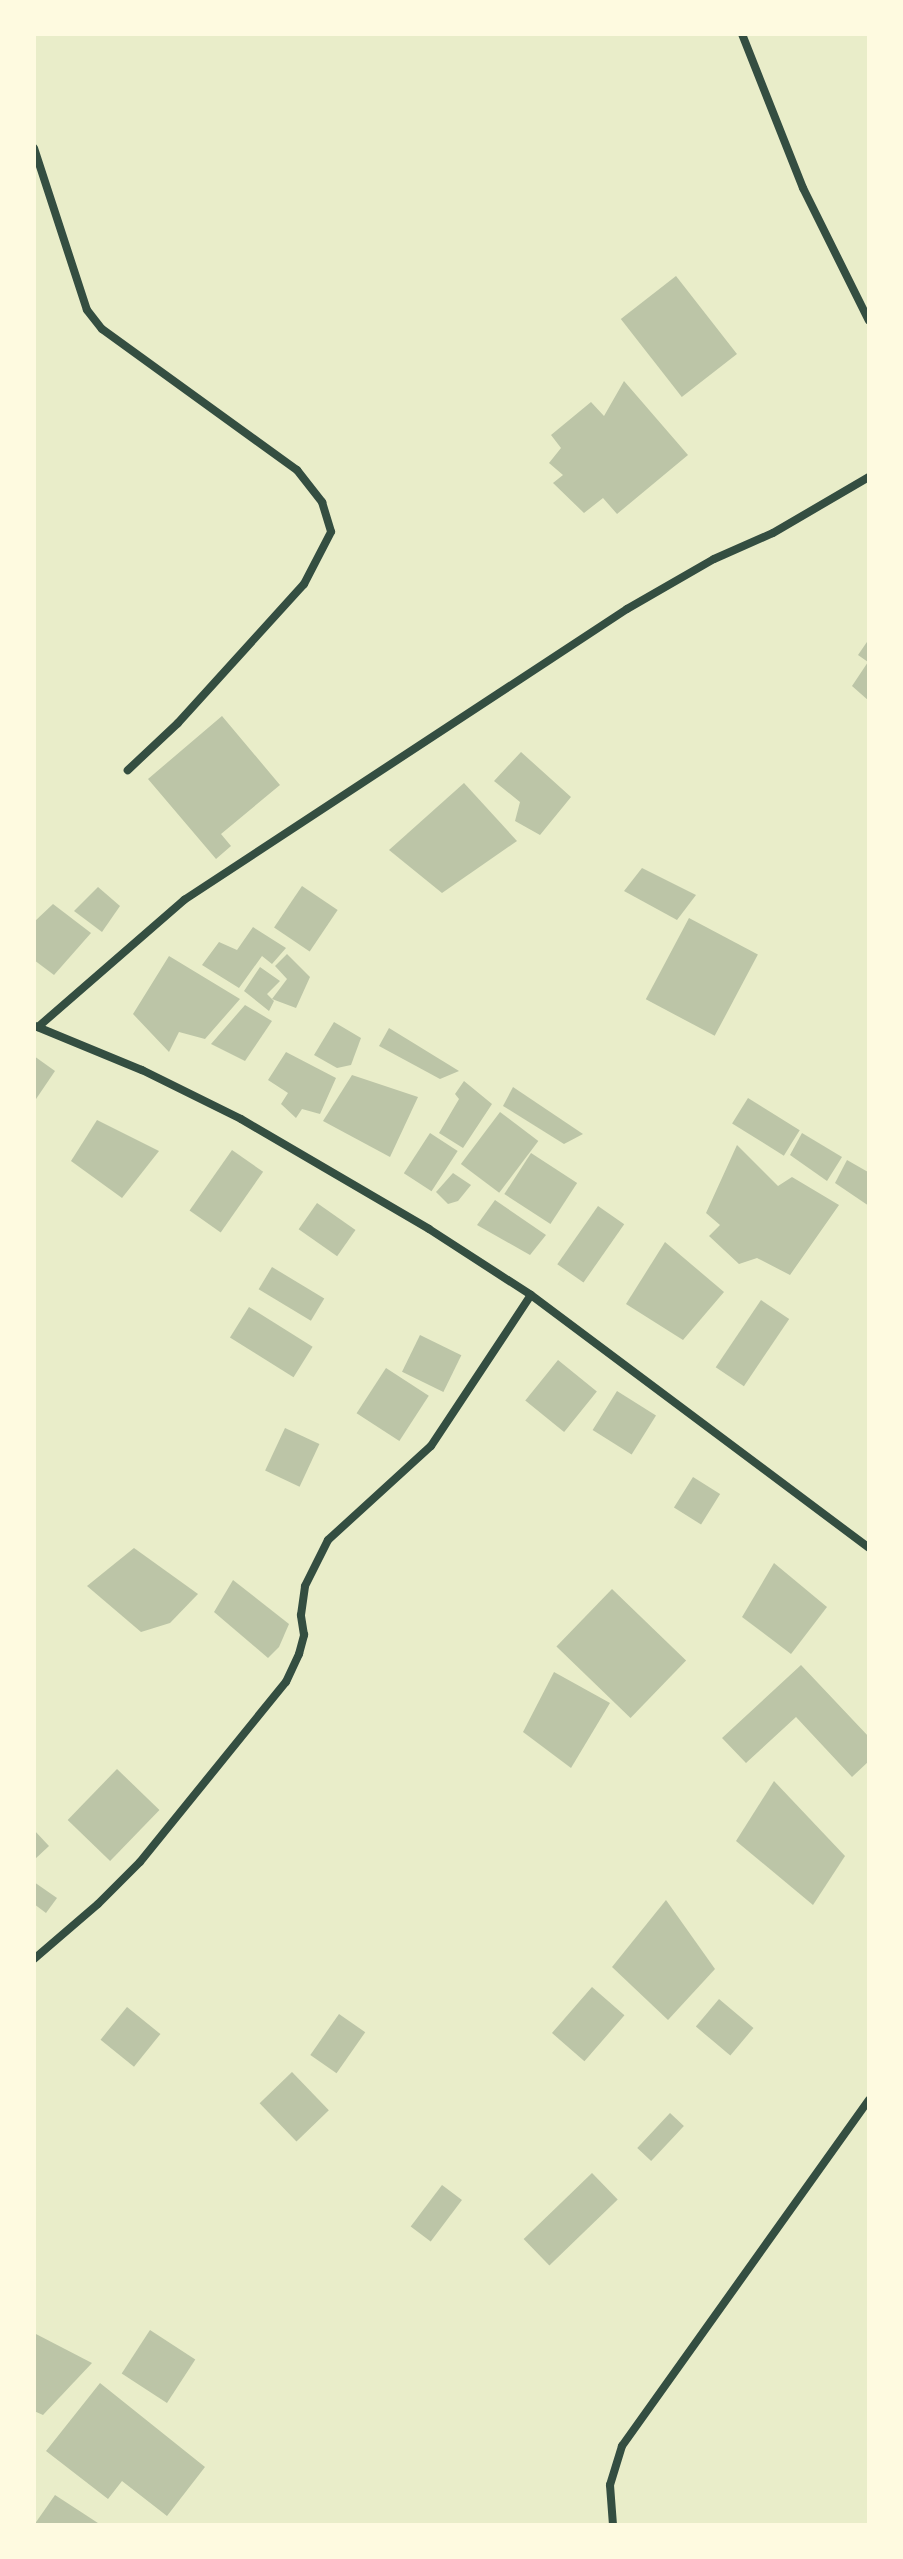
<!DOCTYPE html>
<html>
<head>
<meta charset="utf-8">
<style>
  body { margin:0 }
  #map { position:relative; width:903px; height:2559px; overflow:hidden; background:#e9edc9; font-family:"Fira Sans Condensed",sans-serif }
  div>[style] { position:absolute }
  .building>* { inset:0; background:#bcc5a7; transform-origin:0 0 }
  .minor>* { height:8px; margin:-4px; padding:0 4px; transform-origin:4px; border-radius:4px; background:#344e41 }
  span { translate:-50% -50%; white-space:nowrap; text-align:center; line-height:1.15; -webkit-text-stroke:6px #fefae0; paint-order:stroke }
  .frame { position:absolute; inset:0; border:36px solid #fefae0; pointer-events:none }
</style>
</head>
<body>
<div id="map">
  <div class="building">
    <div style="left:676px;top:276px;width:99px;height:70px;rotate:52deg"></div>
    <div style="clip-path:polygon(624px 381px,688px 455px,617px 514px,603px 498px,584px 513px,553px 483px,563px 475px,549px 463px,561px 448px,551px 435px,591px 402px,604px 416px)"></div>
    <div style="clip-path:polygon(869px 639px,869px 701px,852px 686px,868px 662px,858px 655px)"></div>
    <div style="clip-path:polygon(222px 716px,280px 785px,221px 834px,231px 846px,216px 859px,148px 779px)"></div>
    <div style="clip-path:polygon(521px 752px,571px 797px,540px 835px,515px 821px,520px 802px,494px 781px)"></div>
    <div style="clip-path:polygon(464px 783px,517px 841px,442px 893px,389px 850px)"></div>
    <div style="clip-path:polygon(642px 868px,696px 895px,677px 920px,624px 891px)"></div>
    <div style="left:302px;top:886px;width:43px;height:50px;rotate:34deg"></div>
    <div style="clip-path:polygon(98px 887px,120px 906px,102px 932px,74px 911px)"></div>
    <div style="clip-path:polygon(53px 904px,91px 933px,54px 975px,34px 960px,34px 922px)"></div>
    <div style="left:689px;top:918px;width:78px;height:92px;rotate:28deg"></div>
    <div style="clip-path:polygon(253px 927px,286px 948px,272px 964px,262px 956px,239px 988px,202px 965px,219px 942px,237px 950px)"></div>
    <div style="clip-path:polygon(287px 954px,310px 977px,296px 1008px,272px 999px,287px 979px,275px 966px)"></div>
    <div style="clip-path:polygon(169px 956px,240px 999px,205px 1039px,179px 1032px,169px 1052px,133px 1014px)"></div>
    <div style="clip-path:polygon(260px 967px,280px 981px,267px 994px,274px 1001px,269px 1011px,244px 991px)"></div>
    <div style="clip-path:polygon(245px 1005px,272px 1021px,245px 1061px,211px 1044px)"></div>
    <div style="clip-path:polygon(334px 1022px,361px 1038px,351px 1065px,337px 1068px,314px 1055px)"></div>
    <div style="clip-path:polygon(389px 1028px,459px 1071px,440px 1079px,379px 1046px)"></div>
    <div style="clip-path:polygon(286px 1052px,336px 1078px,320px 1114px,302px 1109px,296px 1118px,281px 1104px,288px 1093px,268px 1080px)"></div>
    <div style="clip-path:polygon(34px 1056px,55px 1071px,34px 1102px)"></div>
    <div style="clip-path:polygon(352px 1075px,418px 1097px,390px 1157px,323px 1121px)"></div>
    <div style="clip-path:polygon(464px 1081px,492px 1104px,463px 1148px,439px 1133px,459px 1099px,455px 1094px)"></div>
    <div style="clip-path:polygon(513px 1087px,583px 1134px,564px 1144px,503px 1106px)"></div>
    <div style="left:748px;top:1098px;width:61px;height:30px;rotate:32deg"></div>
    <div style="left:500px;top:1112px;width:48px;height:65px;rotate:37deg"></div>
    <div style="clip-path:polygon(97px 1120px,159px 1151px,122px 1198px,71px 1161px)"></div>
    <div style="left:430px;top:1133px;width:33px;height:48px;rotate:33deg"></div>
    <div style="clip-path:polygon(802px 1133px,842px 1157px,827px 1181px,790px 1155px)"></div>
    <div style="clip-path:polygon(737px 1145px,778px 1186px,792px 1177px,839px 1205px,790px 1275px,757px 1258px,739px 1264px,709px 1236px,720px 1225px,706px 1213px)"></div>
    <div style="left:232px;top:1150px;width:38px;height:74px;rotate:35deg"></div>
    <div style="left:531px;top:1153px;width:55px;height:49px;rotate:33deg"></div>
    <div style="clip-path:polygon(847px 1160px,868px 1172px,869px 1206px,835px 1183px)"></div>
    <div style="clip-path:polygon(453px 1173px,471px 1185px,458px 1201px,448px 1204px,436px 1192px)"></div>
    <div style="clip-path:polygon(495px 1200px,546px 1235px,530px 1255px,477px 1225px)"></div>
    <div style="left:317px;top:1203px;width:47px;height:32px;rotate:35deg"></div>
    <div style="left:598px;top:1206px;width:32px;height:71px;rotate:35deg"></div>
    <div style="clip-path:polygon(665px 1242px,724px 1292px,683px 1340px,626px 1304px)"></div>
    <div style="left:272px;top:1267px;width:61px;height:26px;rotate:31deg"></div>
    <div style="left:761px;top:1300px;width:34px;height:81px;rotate:34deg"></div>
    <div style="left:249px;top:1307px;width:75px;height:36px;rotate:32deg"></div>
    <div style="left:420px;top:1335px;width:46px;height:41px;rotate:26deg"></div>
    <div style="left:558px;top:1360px;width:50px;height:52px;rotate:39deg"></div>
    <div style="left:386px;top:1368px;width:51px;height:54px;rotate:33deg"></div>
    <div style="left:617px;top:1391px;width:46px;height:46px;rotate:32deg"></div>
    <div style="left:285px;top:1428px;width:38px;height:47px;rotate:25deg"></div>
    <div style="left:693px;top:1477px;width:32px;height:36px;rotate:32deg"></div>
    <div style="clip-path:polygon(134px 1548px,198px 1594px,170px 1623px,141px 1632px,87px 1586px)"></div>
    <div style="clip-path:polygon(774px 1563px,827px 1607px,791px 1654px,742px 1617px)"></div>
    <div style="clip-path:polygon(233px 1580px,289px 1624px,279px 1647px,268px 1658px,214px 1612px)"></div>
    <div style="left:612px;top:1589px;width:103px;height:80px;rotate:44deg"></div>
    <div style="clip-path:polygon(801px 1665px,869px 1737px,869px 1761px,852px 1777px,796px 1717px,746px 1763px,722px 1738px)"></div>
    <div style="clip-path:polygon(554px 1672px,610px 1703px,571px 1768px,523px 1732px)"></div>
    <div style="left:117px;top:1769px;width:59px;height:71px;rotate:44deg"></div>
    <div style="clip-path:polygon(774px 1781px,845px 1856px,813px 1905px,736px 1841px)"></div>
    <div style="clip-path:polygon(34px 1830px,49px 1846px,34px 1860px)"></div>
    <div style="clip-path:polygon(34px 1882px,57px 1898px,46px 1913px,34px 1904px)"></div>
    <div style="clip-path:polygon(666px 1900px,715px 1969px,668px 2020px,612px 1967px)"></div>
    <div style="left:592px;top:1987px;width:43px;height:61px;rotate:41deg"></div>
    <div style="left:719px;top:1999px;width:45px;height:36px;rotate:40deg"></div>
    <div style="left:127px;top:2007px;width:43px;height:42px;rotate:39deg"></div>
    <div style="left:339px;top:2014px;width:32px;height:50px;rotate:35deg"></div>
    <div style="left:292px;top:2072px;width:53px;height:45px;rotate:46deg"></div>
    <div style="left:670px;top:2113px;width:19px;height:48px;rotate:43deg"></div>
    <div style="left:592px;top:2173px;width:37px;height:95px;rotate:46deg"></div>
    <div style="left:442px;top:2185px;width:25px;height:52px;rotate:37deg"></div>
    <div style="left:150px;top:2330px;width:54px;height:52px;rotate:33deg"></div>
    <div style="clip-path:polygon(34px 2333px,92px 2363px,43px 2415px,34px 2411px)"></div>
    <div style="clip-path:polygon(100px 2383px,205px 2467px,167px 2516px,122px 2481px,108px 2499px,46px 2451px)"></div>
    <div style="clip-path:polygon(55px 2495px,101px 2525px,34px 2525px)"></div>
  </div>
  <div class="minor">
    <div style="left:742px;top:34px;width:166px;rotate:68.4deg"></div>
    <div style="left:803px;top:188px;width:148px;rotate:63.6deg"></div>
    <div style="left:34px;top:148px;width:170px;rotate:71.9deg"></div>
    <div style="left:87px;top:310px;width:24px;rotate:52deg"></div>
    <div style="left:102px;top:329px;width:241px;rotate:35.9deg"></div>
    <div style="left:297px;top:470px;width:41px;rotate:52deg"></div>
    <div style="left:322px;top:502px;width:31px;rotate:73deg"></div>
    <div style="left:331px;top:532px;width:59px;rotate:117.4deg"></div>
    <div style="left:304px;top:584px;width:188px;rotate:132.2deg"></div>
    <div style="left:178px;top:723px;width:69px;rotate:136.8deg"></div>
    <div style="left:35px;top:1026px;width:116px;rotate:22.4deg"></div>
    <div style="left:142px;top:1070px;width:110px;rotate:26.3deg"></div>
    <div style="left:241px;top:1119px;width:218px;rotate:30.3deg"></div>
    <div style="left:429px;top:1229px;width:121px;rotate:32.9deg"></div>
    <div style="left:531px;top:1295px;width:422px;rotate:36.8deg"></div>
    <div style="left:38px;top:1027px;width:194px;rotate:-41deg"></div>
    <div style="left:184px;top:900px;width:530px;rotate:-33.3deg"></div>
    <div style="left:627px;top:609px;width:100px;rotate:-29.9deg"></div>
    <div style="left:714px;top:559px;width:64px;rotate:-23.8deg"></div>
    <div style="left:773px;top:533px;width:111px;rotate:-30.3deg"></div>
    <div style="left:34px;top:1959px;width:84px;rotate:-40.7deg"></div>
    <div style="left:98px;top:1904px;width:59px;rotate:-45deg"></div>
    <div style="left:140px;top:1862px;width:232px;rotate:-51deg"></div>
    <div style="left:286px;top:1682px;width:31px;rotate:-65deg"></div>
    <div style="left:299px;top:1654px;width:20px;rotate:-75deg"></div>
    <div style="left:304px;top:1635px;width:20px;rotate:-99deg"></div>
    <div style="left:301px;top:1615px;width:29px;rotate:-82deg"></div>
    <div style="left:305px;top:1586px;width:51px;rotate:-63.4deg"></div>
    <div style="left:328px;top:1540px;width:139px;rotate:-42.4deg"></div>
    <div style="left:431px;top:1446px;width:181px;rotate:-56.5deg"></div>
    <div style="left:613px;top:2525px;width:40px;rotate:-94.3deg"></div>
    <div style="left:610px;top:2485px;width:41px;rotate:-72.9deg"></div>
    <div style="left:622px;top:2446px;width:425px;rotate:-54.5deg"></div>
  </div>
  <div class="frame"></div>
</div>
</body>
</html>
